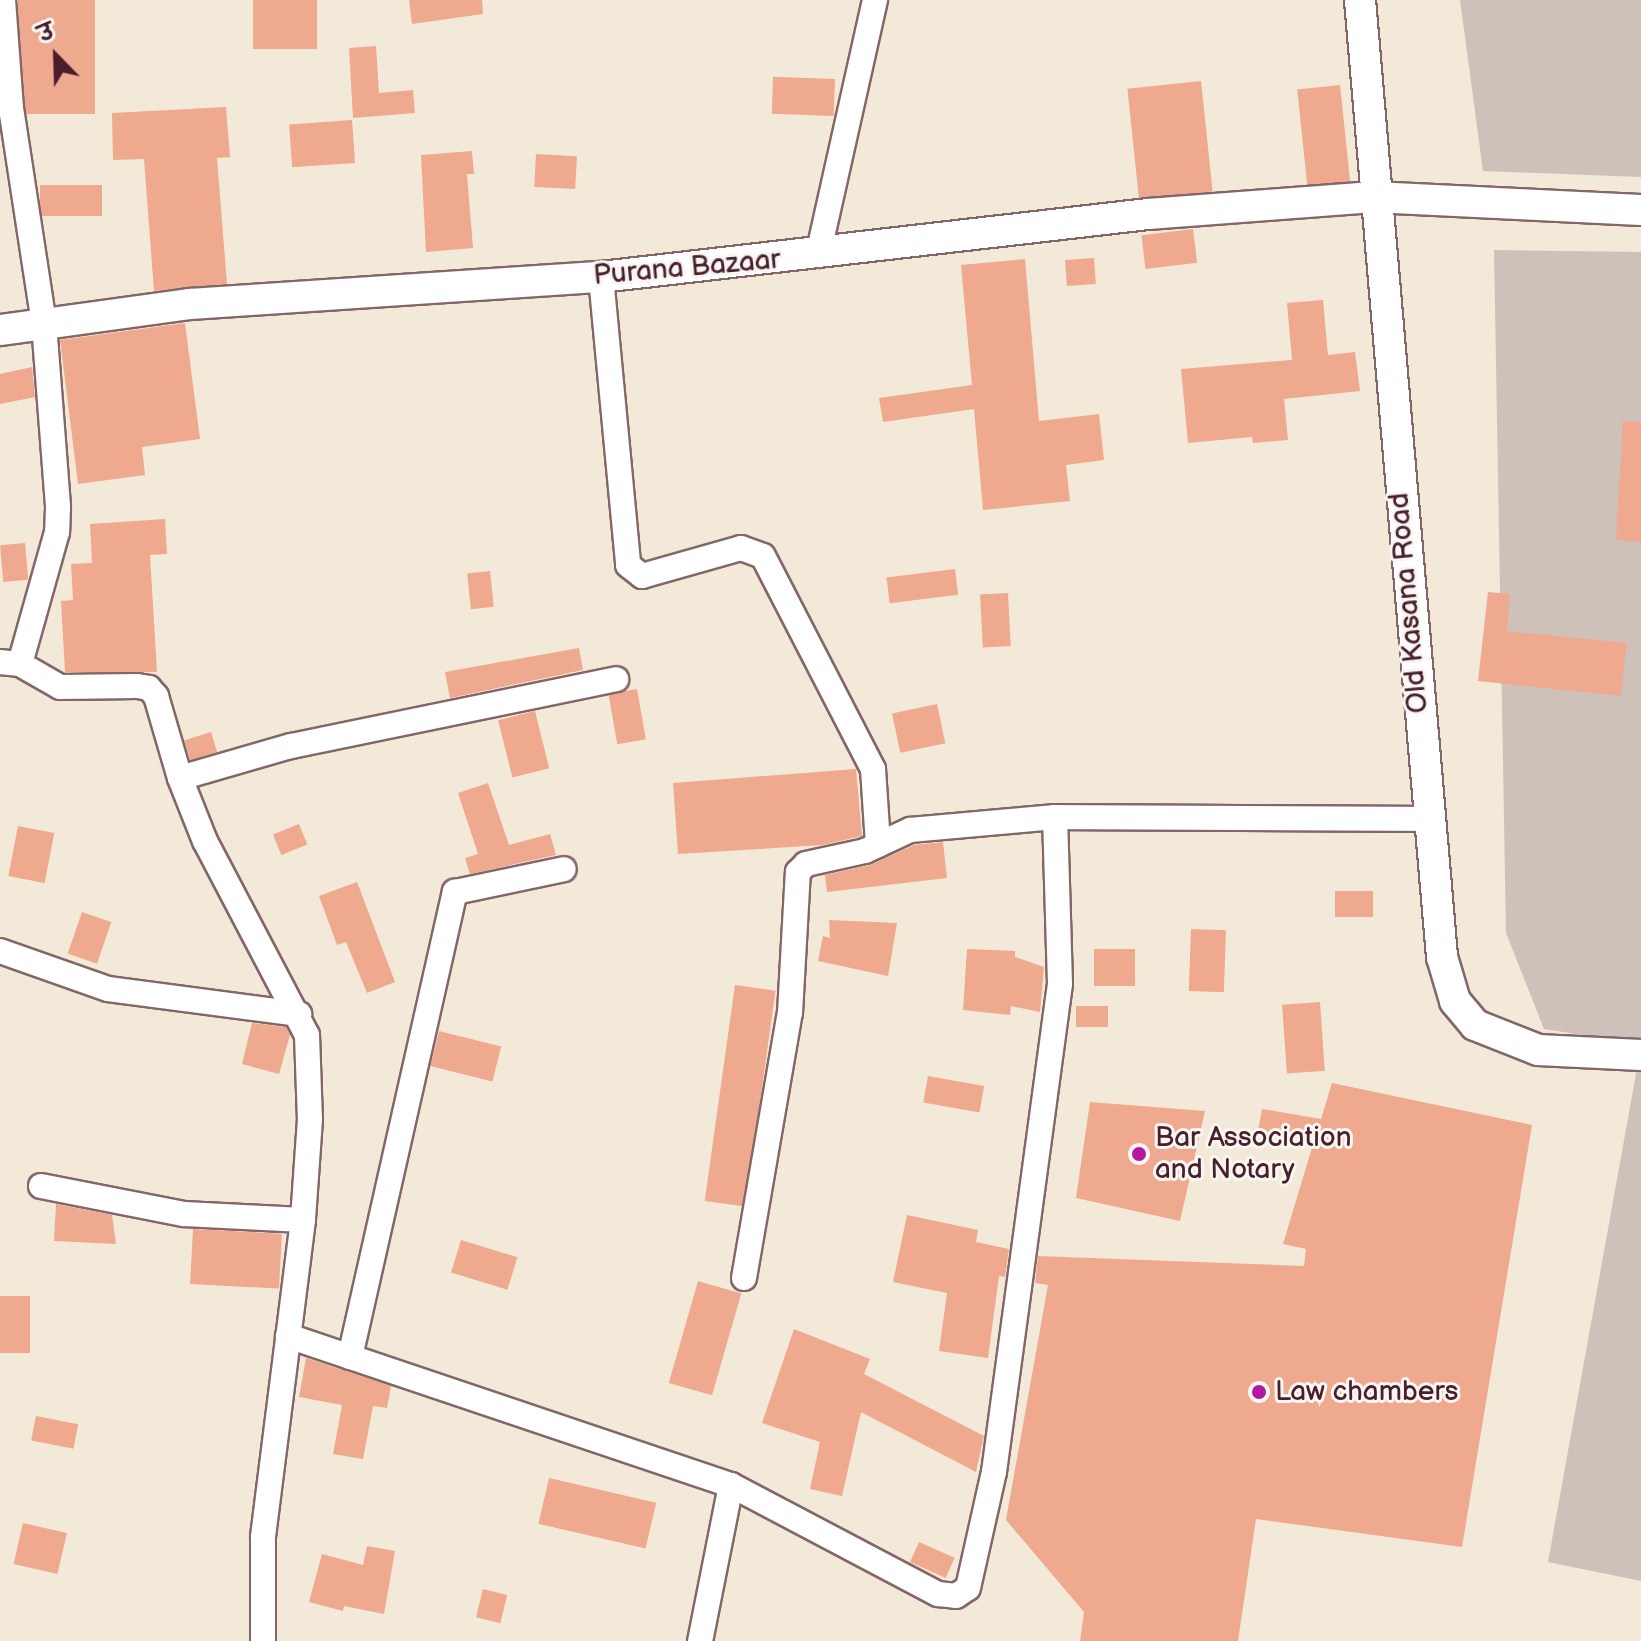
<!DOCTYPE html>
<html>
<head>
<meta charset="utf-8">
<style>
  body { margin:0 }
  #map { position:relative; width:1641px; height:1641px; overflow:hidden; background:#f3e9d8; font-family:"Balsamiq Sans","Playpen Sans Deva",sans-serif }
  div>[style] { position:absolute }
  .industrial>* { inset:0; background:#cec1b9 }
  .building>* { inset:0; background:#efa98e; transform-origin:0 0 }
  .roads { filter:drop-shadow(2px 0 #856668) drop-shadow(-2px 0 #856668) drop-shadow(0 2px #856668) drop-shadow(0 -2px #856668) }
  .minor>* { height:24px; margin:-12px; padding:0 12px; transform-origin:12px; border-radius:12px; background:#fff }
  .tertiary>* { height:30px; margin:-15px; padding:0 15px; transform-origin:15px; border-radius:15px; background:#fff }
  .dots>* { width:22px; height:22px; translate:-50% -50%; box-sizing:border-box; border:4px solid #f6f6f2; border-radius:50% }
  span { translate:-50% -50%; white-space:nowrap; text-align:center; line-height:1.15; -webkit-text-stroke:6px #f6f6f2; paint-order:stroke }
  .street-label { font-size:28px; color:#4a1f2b }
  .poi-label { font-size:28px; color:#4a1f2b }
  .left { translate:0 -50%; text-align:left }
  .north { position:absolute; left:16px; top:16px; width:80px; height:80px; -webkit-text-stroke:6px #f6f6f2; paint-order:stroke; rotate:337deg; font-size:22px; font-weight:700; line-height:32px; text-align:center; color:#4a1f2b }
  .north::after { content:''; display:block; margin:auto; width:28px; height:36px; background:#4a1f2b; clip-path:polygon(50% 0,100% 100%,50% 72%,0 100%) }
</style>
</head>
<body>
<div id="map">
  <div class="industrial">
    <div style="clip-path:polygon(1460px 0,1641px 0,1641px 177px,1483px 171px)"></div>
    <div style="clip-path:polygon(1494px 250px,1641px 252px,1641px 1044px,1544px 1029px,1506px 933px)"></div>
    <div style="clip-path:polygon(1641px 1046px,1641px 1581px,1548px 1562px)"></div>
  </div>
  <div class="building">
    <div style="left:18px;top:0;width:77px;height:114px"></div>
    <div style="left:253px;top:0;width:64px;height:49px"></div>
    <div style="clip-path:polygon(409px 0,482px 0,483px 14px,412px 24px)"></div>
    <div style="clip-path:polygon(376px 46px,379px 93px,413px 90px,415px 113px,353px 118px,349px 48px)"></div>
    <div style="left:835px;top:79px;width:37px;height:62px;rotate:92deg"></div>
    <div style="left:1201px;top:81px;width:111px;height:74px;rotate:84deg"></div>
    <div style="left:1340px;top:85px;width:97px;height:43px;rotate:84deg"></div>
    <div style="clip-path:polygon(226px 107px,230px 157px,217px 158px,227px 284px,154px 291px,144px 159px,113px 160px,112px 113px)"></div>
    <div style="left:352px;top:120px;width:43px;height:63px;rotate:86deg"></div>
    <div style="clip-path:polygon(472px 151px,474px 174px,467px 174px,473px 248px,426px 252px,421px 155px)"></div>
    <div style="left:536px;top:154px;width:41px;height:33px;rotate:3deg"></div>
    <div style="left:102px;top:185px;width:31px;height:62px;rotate:90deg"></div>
    <div style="left:1193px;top:229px;width:34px;height:52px;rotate:83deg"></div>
    <div style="left:1094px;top:258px;width:26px;height:29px;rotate:86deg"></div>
    <div style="clip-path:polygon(1025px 259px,1039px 421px,1099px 414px,1104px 460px,1066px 465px,1070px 501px,983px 510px,974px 409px,883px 422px,879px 398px,972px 385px,961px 265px)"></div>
    <div style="clip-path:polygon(1323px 300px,1328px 355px,1355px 352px,1360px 391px,1284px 399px,1288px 440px,1253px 443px,1252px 437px,1188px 443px,1181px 369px,1292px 360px,1287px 303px)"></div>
    <div style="clip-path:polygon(185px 323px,200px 439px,142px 447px,145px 475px,78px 484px,60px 340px)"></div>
    <div style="clip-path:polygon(32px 367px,35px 397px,0 404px,0 374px)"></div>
    <div style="clip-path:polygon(1623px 421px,1641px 422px,1641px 542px,1616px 540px)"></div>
    <div style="clip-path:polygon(165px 519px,167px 554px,150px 555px,157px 672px,65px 672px,61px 601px,73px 600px,71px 564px,92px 563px,90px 524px)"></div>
    <div style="left:25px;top:543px;width:37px;height:25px;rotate:85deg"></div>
    <div style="left:955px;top:569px;width:26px;height:69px;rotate:83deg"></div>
    <div style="left:490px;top:571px;width:36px;height:23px;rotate:84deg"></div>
    <div style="clip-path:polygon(1488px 592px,1510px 594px,1507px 631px,1627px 643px,1621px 696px,1478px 681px)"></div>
    <div style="left:1008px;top:593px;width:53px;height:28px;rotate:87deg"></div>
    <div style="clip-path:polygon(579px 648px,583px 670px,450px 698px,445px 672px)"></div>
    <div style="left:637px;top:689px;width:51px;height:29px;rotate:80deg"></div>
    <div style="left:937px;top:704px;width:40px;height:46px;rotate:78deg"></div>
    <div style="left:535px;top:711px;width:59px;height:38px;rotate:76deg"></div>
    <div style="left:211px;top:732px;width:21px;height:28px;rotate:73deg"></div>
    <div style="clip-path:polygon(856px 769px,862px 836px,823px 845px,678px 854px,673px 783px)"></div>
    <div style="clip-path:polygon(488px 783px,509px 845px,550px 834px,556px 855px,470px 874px,465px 858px,478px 854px,458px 793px)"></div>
    <div style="left:299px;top:824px;width:22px;height:28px;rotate:68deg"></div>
    <div style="left:18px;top:826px;width:37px;height:51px;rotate:11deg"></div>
    <div style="clip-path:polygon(943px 842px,947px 878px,827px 892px,825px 875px,871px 865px,914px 845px)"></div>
    <div style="clip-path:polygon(357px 882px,395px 982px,367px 993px,346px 942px,337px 945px,319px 896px)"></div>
    <div style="left:1335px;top:891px;width:38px;height:26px"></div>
    <div style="left:82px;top:912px;width:31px;height:44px;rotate:19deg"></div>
    <div style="clip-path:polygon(829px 920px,897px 923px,888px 976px,818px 961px,823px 936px,830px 938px)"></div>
    <div style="left:1191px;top:929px;width:35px;height:62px;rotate:2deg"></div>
    <div style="clip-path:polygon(967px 949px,1015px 951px,1015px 957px,1044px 967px,1040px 1012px,1011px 1006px,1010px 1015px,963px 1010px)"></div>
    <div style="left:1094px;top:949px;width:41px;height:37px"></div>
    <div style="left:735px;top:985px;width:41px;height:218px;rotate:8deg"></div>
    <div style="left:1320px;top:1002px;width:69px;height:38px;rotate:86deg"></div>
    <div style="left:1076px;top:1006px;width:32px;height:21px"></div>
    <div style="clip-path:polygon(252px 1023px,286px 1027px,290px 1035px,279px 1074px,242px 1064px)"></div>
    <div style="left:439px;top:1031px;width:64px;height:36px;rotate:14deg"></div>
    <div style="left:928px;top:1076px;width:57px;height:27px;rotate:10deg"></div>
    <div style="clip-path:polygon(1332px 1083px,1532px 1125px,1462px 1547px,1256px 1519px,1238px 1641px,1080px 1641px,1084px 1612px,1006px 1520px,1048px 1285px,1035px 1283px,1038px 1256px,1304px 1266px,1306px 1249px,1283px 1244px,1314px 1141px,1258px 1131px,1262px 1109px,1321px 1119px)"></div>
    <div style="clip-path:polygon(1090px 1102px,1205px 1111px,1180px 1221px,1076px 1198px)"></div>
    <div style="clip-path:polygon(56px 1204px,112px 1215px,116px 1244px,54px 1241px)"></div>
    <div style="clip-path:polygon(907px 1215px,978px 1230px,976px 1242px,1009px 1249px,1005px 1277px,999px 1276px,988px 1358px,939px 1351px,947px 1293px,893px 1282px)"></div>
    <div style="left:193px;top:1229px;width:89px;height:55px;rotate:3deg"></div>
    <div style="left:461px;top:1240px;width:59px;height:34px;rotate:17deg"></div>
    <div style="left:698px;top:1281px;width:45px;height:106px;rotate:16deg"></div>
    <div style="left:0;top:1296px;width:30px;height:57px"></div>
    <div style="clip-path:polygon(794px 1329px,870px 1359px,864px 1374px,984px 1436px,976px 1472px,861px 1412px,842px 1496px,810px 1489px,820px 1442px,762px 1423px)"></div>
    <div style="clip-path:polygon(306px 1358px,391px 1386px,387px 1408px,373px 1406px,363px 1459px,333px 1454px,342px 1405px,299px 1397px)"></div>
    <div style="left:36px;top:1416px;width:43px;height:25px;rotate:11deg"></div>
    <div style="left:549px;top:1478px;width:110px;height:47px;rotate:13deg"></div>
    <div style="left:23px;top:1523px;width:45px;height:42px;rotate:13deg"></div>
    <div style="left:919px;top:1542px;width:39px;height:22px;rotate:24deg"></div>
    <div style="clip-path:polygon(367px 1546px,395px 1551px,384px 1614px,344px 1606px,343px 1611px,309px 1602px,322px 1554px,363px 1565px)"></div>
    <div style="left:483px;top:1589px;width:25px;height:29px;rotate:14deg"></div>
  </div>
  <div class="roads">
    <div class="minor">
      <div style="left:3px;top:0;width:108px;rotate:85.8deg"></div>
      <div style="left:11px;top:108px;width:219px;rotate:81.3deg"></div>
      <div style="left:44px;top:324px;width:184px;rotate:85.6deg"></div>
      <div style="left:58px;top:507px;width:25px;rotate:92deg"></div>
      <div style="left:57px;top:532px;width:137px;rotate:105.7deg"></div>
      <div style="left:818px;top:255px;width:261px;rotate:-77.4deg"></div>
      <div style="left:601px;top:277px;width:289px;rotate:84.6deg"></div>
      <div style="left:628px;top:565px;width:18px;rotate:38deg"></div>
      <div style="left:642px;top:576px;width:103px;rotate:-15.8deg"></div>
      <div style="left:741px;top:548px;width:23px;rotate:20deg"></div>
      <div style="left:763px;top:556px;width:240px;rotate:62.7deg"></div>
      <div style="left:873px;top:769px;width:76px;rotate:86.2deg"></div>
      <div style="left:0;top:662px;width:20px;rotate:6deg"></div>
      <div style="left:20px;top:664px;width:46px;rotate:29.9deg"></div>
      <div style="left:60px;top:687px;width:77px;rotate:-0.7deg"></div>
      <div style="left:137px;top:686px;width:12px;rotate:9deg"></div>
      <div style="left:149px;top:688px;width:11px;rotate:49deg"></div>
      <div style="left:156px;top:696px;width:85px;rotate:73.7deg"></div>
      <div style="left:180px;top:778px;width:68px;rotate:68.4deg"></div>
      <div style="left:205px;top:841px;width:219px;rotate:62.3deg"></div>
      <div style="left:307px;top:1035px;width:84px;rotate:88deg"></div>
      <div style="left:310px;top:1119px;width:101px;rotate:94deg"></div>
      <div style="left:303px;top:1220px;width:320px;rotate:97.2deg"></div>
      <div style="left:263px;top:1537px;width:104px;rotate:90deg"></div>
      <div style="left:180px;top:778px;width:116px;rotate:-16.1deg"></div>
      <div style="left:291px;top:746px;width:332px;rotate:-11.6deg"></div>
      <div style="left:0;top:951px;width:114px;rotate:19.4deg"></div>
      <div style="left:108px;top:989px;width:193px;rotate:7.5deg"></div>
      <div style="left:41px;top:1186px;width:146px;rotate:11.1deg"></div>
      <div style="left:184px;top:1214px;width:119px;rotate:2.9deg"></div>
      <div style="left:744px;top:1278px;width:269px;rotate:-80.2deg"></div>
      <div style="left:790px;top:1013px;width:141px;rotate:-86.8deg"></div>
      <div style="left:798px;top:872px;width:11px;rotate:-45deg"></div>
      <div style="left:806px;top:864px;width:60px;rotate:-12.4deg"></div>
      <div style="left:865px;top:851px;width:50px;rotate:-25deg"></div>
      <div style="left:910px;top:830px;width:146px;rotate:-5.1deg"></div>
      <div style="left:1055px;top:817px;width:373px;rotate:0.3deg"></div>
      <div style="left:288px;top:1336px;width:467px;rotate:18.6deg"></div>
      <div style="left:731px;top:1485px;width:159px;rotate:101.2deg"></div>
      <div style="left:350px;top:1357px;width:477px;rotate:-77.3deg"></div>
      <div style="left:455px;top:892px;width:111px;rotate:-11.9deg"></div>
      <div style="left:731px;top:1485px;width:234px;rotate:27.8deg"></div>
      <div style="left:938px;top:1594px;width:18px;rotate:6deg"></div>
      <div style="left:956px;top:1596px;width:14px;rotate:-34deg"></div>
      <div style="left:968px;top:1588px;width:119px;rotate:-77.4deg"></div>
      <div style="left:994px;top:1472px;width:492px;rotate:-82.3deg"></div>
      <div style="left:1060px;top:984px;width:167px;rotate:-91.7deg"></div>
    </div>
    <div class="tertiary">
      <div style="left:1360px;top:0;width:961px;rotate:85.1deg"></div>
      <div style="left:1442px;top:957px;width:46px;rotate:73.5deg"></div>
      <div style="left:1455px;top:1001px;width:31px;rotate:50deg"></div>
      <div style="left:1475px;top:1025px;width:68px;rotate:21.6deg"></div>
      <div style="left:1538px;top:1050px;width:103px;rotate:2.8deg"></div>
      <div style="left:0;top:330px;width:192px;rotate:-7.8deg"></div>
      <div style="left:190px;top:304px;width:412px;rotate:-3.8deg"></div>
      <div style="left:601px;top:277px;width:551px;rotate:-6.57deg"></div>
      <div style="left:1148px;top:214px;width:226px;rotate:-4.3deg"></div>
      <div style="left:1373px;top:197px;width:268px;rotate:2.8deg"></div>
    </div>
  </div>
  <div class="dots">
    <div style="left:1139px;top:1154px;background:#b5179e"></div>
    <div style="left:1259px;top:1392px;background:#b5179e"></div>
  </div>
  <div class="street-label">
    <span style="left:687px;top:268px;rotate:-5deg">Purana Bazaar</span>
    <span style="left:1409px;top:603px;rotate:-95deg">Old Kasana Road</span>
  </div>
  <div class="poi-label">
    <span class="left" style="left:1155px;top:1154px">Bar Association<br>and Notary</span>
    <span class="left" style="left:1275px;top:1392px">Law chambers</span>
  </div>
  <div class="north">उ</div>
</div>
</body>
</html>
